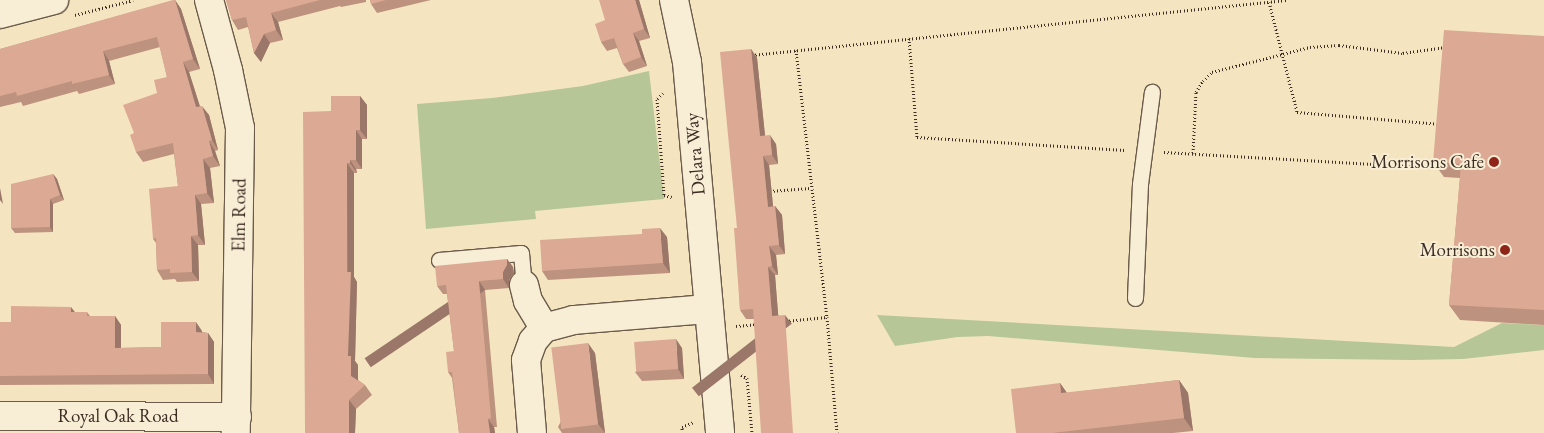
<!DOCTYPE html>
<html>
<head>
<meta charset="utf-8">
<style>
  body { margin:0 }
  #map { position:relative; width:1544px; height:433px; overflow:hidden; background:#f4e5c0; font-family:"EB Garamond",serif }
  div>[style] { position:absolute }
  .green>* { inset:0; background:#b6c697 }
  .path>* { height:3px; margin-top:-1.5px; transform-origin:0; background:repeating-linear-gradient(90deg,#3d2d23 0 1px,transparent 0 3.5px) }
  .roads { filter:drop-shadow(1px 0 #6b5b4a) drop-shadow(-1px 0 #6b5b4a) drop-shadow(0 1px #6b5b4a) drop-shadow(0 -1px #6b5b4a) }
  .service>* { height:15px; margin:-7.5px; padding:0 7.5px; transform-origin:7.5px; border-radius:7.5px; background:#f8eed6 }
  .minor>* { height:28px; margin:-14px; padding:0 14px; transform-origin:14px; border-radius:14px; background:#f8eed6 }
  .wall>* { inset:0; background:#bd927f }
  .shaded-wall>* { inset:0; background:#9a7768; transform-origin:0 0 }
  .building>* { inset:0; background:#dcaa94; transform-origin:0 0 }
  .dots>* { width:14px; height:14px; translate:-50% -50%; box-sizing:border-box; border:2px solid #f8eed6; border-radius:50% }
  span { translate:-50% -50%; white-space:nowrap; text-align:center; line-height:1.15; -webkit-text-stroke:4px #f8eed6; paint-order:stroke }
  .street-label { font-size:19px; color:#3d2d23 }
  .poi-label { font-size:19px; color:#3d2d23 }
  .right { translate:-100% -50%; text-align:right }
</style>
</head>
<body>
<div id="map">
  <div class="green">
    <div style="clip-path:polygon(649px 71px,664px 199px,535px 211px,536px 219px,426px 229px,417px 104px,492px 98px,583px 86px)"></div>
    <div style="clip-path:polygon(877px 315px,1454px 347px,1502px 323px,1544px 325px,1544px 350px,1463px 359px,1412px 360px,1255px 358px,988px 336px,958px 337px,895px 346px)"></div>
  </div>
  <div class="path">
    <div style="left:1269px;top:2px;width:114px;rotate:75.7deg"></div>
    <div style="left:1297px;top:112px;width:144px;rotate:4.8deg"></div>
    <div style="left:75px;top:15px;width:60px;rotate:-14.5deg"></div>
    <div style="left:909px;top:38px;width:99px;rotate:85.4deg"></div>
    <div style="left:917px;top:137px;width:208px;rotate:3.6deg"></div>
    <div style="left:796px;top:50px;width:269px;rotate:83.4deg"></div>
    <div style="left:827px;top:317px;width:116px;rotate:85.1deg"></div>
    <div style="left:752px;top:55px;width:537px;rotate:-5.88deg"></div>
    <div style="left:663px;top:93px;width:8px;rotate:135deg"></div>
    <div style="left:657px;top:99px;width:96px;rotate:85.8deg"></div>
    <div style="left:664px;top:195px;width:8px;rotate:14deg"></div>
    <div style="left:1164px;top:152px;width:278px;rotate:3.3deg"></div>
    <div style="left:1193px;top:153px;width:61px;rotate:-87.2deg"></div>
    <div style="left:1196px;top:92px;width:13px;rotate:-58deg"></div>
    <div style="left:1203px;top:81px;width:13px;rotate:-45deg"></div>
    <div style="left:1212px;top:72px;width:101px;rotate:-14.3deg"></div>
    <div style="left:1310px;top:47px;width:29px;rotate:-4deg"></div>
    <div style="left:1339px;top:45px;width:64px;rotate:7.1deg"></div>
    <div style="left:1403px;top:53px;width:43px;rotate:-7.9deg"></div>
    <div style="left:770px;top:191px;width:41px;rotate:-4.2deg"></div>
    <div style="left:786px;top:321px;width:41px;rotate:-5.6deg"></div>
    <div style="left:736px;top:326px;width:21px;rotate:-5deg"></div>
    <div style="left:741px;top:375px;width:7px;rotate:27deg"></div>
    <div style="left:747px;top:378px;width:55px;rotate:84.8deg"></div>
    <div style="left:682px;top:433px;width:6px;rotate:-90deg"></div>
    <div style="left:682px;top:427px;width:13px;rotate:-23deg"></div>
  </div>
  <div class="roads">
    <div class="service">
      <div style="left:439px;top:260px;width:82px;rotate:-4.9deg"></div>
      <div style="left:521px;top:253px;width:32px;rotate:85deg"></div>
      <div style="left:1135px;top:298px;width:114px;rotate:-87.5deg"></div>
      <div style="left:1140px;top:184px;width:93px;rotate:-82.6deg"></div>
    </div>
    <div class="minor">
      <div style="left:209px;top:0;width:73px;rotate:74.8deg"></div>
      <div style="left:228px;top:70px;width:59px;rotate:78.3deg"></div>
      <div style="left:240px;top:128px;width:305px;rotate:90.8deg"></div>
      <div style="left:674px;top:0;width:63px;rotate:78.2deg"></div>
      <div style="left:687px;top:62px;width:372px;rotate:84.9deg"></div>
      <div style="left:0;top:14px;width:56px;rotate:-14.5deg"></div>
      <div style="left:524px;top:285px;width:16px;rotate:76deg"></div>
      <div style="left:528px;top:301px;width:31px;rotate:59deg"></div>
      <div style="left:0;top:416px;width:237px;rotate:0.2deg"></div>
      <div style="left:532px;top:433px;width:73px;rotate:-94.7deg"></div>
      <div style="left:526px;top:360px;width:20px;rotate:-70deg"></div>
      <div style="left:533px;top:341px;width:17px;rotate:-50deg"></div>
      <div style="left:544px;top:328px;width:31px;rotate:-15deg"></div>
      <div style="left:574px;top:320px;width:135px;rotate:-4.7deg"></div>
    </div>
  </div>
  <div class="wall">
    <div style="clip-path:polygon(175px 0,181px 9px,200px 69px,189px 72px,200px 106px,209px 115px,218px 150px,215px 151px,220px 166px,210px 168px,214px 203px,201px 204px,205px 245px,198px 245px,199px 281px,177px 282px,175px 279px,163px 280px,157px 270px,156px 243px,153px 239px,178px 186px,174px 154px,143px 162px,136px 152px,134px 133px,167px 77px,160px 47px,109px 61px,115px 84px,79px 94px,77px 91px,23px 106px,21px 102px,0 107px,0 49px)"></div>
    <div style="clip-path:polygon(226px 0,366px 0,366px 2px,341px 7px,340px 6px,278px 22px,283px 40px,270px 43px,261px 62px,254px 53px,248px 27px,238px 30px,232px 20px)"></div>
    <div style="clip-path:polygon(370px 0,431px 0,377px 13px,371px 4px)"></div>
    <div style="clip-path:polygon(639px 0,650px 38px,639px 41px,647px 66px,629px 72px,623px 64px,617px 48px,607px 51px,601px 42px,605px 20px)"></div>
    <div style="clip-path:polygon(1544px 36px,1544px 325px,1460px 320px,1449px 305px,1460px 178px,1444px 177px,1433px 162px)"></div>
    <div style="clip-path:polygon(751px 49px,757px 58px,765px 136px,776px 144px,778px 164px,769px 165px,773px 206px,775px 206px,782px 215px,785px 254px,776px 255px,778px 275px,775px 275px,778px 315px,792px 324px,753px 319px,746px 319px,740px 310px,737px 228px)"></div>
    <div style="clip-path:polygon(360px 96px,367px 105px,367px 139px,362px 139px,362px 169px,356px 169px,357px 173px,354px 173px,354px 277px,357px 282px,355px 361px,358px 365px,358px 380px,365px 385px,372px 395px,356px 409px,355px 433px,305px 433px,331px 111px)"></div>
    <div style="clip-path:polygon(53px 174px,57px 179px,64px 200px,53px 204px,53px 232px,15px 233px,11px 228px)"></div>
    <div style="clip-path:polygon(667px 237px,670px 273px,548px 280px,542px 271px)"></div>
    <div style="clip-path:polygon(507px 259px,513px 267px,514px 274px,509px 280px,509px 288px,485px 290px,497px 427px,494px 427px,495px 433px,459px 433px,452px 378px,448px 372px,454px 351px,447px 294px,443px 294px,437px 286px)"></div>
    <div style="clip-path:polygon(75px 312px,87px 312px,90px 316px,115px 316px,121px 325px,121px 348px,161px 347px,202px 331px,202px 332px,208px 333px,214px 342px,214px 384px,0 385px,0 322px,11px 322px)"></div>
    <div style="clip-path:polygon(682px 348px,684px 379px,642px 381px,635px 372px)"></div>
    <div style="clip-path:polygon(595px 353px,605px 433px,562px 433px,558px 427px)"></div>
    <div style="clip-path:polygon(1179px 380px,1188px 393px,1193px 431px,1173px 433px,1016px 433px,1060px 383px,1067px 393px)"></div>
  </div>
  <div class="shaded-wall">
    <div style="clip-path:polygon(175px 0,181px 9px,200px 69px,193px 59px)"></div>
    <div style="clip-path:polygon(635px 0,639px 0,650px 38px,644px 29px)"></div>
    <div style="clip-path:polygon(271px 13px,278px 22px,283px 40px,276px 30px)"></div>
    <div style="clip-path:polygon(633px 33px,639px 41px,647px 66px,641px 57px)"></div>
    <div style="clip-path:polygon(264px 34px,270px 43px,261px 62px,254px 53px)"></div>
    <div style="clip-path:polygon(751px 49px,757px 58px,766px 145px,760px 136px)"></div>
    <div style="clip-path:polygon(103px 51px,109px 61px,115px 84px,109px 75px)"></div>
    <div style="clip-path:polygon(183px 62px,189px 72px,203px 117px,196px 107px)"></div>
    <div style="clip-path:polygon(360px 96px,367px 105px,367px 139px,360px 130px)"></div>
    <div style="clip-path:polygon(202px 106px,209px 115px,218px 150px,212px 140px)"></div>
    <div style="clip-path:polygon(356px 130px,362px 139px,362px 169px,356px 160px)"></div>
    <div style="clip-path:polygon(770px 135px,776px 144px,778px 164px,772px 155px)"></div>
    <div style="clip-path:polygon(209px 141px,215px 151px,220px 166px,213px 156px)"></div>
    <div style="clip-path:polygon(763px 156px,769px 165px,774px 216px,768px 207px)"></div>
    <div style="clip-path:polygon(203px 159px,210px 168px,214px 203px,207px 193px)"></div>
    <div style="clip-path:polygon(350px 160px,356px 169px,357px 173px,350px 163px)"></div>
    <div style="clip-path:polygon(347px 163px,354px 173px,354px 277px,357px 282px,355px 361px,358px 365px,358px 385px,351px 376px,348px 356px)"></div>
    <div style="clip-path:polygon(53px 174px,57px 179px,64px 200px,60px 195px)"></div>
    <div style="clip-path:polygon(0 188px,3px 204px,0 200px)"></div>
    <div style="clip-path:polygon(195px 195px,201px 204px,205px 245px,198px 235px)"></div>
    <div style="clip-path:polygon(50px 199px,53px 204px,53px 232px,50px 227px)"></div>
    <div style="clip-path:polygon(775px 206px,782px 215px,785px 254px,779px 245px)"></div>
    <div style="clip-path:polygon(660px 228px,667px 237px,670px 273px,663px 263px)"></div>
    <div style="clip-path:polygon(191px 236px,198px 245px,199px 281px,192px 272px)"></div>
    <div style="clip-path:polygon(769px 246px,776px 255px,778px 275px,772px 266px)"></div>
    <div style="clip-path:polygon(507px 259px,513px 267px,514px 274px,509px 280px,509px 288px,503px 279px,503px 272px)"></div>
    <div style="clip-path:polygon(768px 267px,775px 275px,779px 325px,772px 316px)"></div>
    <div style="left:479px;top:281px;width:11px;height:138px;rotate:56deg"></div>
    <div style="clip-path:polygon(71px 307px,78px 316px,71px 312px)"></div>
    <div style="left:785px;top:315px;width:11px;height:118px;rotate:52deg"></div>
    <div style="clip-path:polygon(115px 316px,121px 325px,121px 357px,115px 348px)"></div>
    <div style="clip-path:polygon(196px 322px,202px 331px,202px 342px,196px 332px)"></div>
    <div style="clip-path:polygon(208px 333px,214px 342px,214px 384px,208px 374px)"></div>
    <div style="clip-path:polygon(676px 339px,682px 348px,684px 379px,678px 369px)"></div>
    <div style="clip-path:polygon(588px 343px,595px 353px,605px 433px,598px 424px)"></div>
    <div style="clip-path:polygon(1179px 380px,1188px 393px,1193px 431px,1184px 418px)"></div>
    <div style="clip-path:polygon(1060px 383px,1069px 396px,1061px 393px)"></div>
    <div style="clip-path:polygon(349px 400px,356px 409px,355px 433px,349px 433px)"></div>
    <div style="clip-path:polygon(488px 419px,494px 427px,495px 433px,490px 433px)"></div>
  </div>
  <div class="building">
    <div style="clip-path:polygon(173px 0,175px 0,193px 59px,183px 62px,196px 107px,202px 106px,212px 140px,209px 141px,213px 156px,203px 159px,207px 193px,195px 195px,198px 235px,191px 236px,192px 272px,170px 273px,170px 269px,157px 270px,156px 238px,153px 239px,149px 189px,178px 186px,173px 143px,136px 152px,130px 135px,134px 133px,123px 105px,157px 93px,154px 80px,167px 77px,157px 37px,103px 51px,109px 75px,72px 84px,72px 81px,17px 96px,16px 92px,0 96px,0 49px)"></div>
    <div style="clip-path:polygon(226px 0,320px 0,271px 13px,276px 30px,264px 34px,254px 53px,246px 17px,232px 20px)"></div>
    <div style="clip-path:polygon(370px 0,386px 0,371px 4px)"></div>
    <div style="clip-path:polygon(599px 0,635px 0,644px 29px,633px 33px,641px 57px,623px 64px,614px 38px,601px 42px,595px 24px,605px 20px)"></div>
    <div style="clip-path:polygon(1444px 30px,1544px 36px,1544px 310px,1449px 305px,1461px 164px,1433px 162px)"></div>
    <div style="clip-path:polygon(751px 49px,760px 136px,770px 135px,772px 155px,763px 156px,768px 207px,775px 206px,779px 245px,769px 246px,772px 266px,768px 267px,772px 316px,785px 315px,793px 433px,761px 433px,753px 309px,740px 310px,734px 228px,737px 228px,720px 52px)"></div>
    <div style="clip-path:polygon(331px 96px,360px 96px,360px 130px,356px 130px,356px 160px,350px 160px,350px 163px,347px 163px,347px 272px,351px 272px,348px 356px,351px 356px,351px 376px,365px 385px,349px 400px,349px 433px,305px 433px,303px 112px,331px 111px)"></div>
    <div style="clip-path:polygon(53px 174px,60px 195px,50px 199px,50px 227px,11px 228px,11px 184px)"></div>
    <div style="clip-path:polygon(660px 228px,663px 263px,542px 271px,540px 240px,642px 234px,642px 229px)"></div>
    <div style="clip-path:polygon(507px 259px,507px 265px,503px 272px,503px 279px,479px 281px,491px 418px,488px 419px,490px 433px,459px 433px,452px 372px,448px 372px,446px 352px,454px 351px,446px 285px,437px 286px,435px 266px)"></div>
    <div style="clip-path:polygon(11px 306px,71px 307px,71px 312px,87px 312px,87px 316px,115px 316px,115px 348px,161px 347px,161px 322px,196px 322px,196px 332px,208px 333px,208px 374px,0 376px,0 322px,11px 322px)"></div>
    <div style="left:676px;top:339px;width:30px;height:42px;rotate:86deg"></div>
    <div style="left:588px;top:343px;width:82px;height:37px;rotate:83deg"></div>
    <div style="clip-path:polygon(1179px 380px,1184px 418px,1052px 433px,1016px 433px,1011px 389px,1060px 383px,1061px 393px)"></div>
  </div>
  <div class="dots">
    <div style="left:1494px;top:162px;background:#8f2418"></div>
    <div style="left:1505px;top:250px;background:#8f2418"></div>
  </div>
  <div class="street-label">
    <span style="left:695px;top:154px;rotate:-95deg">Delara Way</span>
    <span style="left:239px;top:215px;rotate:-89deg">Elm Road</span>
    <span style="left:118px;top:416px">Royal Oak Road</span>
  </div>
  <div class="poi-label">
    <span class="right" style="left:1484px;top:162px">Morrisons Cafe</span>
    <span class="right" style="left:1495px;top:250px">Morrisons</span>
  </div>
</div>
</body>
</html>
